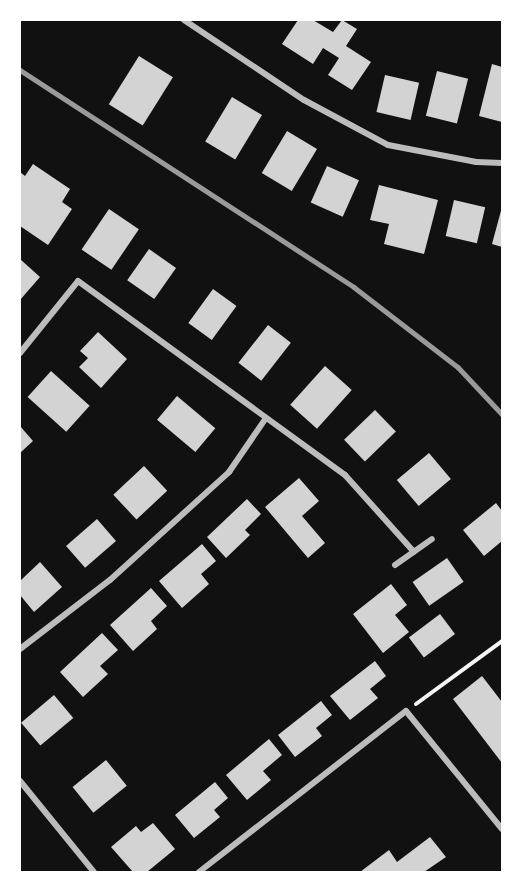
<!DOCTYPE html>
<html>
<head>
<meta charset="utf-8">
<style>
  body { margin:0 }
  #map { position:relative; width:522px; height:892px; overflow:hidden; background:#111; font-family:Jost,sans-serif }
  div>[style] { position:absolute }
  .building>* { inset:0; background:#d3d3d3; transform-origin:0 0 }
  .path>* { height:4px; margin:-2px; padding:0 2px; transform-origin:2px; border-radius:2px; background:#f5f5f5 }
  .minor>* { height:6px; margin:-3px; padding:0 3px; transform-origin:3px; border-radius:3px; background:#bcbcbc }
  .rail>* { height:4.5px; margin:-2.25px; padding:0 2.25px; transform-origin:2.25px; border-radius:2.25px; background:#9a9a9a }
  span { translate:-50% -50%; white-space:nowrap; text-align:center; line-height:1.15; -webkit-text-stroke:5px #fff; paint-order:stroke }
  .frame { position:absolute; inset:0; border:21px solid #fff; pointer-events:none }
</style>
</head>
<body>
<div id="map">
  <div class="building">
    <div style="clip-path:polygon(298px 20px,313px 20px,333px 32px,342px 20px,357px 29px,346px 46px,371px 62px,352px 90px,328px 75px,339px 58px,323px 48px,313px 64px,282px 44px)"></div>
    <div style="left:139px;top:56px;width:40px;height:57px;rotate:32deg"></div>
    <div style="clip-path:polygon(492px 64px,502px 67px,502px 122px,479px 116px)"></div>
    <div style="left:437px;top:71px;width:32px;height:46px;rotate:14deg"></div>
    <div style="left:385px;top:75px;width:35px;height:38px;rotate:13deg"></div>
    <div style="left:232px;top:97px;width:35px;height:52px;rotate:31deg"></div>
    <div style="left:287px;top:131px;width:35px;height:49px;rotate:31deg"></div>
    <div style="clip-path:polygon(33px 164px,70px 189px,62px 202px,72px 209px,48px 245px,20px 226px,20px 172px,25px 176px)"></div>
    <div style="left:327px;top:166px;width:35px;height:40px;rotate:24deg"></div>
    <div style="clip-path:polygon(379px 185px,438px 200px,424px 254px,384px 244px,389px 224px,370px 220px)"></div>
    <div style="left:454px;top:200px;width:32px;height:37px;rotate:13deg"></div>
    <div style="clip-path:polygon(502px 207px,502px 247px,492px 244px)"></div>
    <div style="left:109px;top:209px;width:36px;height:49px;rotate:34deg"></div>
    <div style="left:149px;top:249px;width:33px;height:38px;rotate:35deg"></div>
    <div style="clip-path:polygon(20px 259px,40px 277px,20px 300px)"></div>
    <div style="left:213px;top:289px;width:29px;height:42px;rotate:36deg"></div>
    <div style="left:268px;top:325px;width:29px;height:48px;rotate:38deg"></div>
    <div style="clip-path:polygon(98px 332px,127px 359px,101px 388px,79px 367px,88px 358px,80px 351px)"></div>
    <div style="left:325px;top:366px;width:36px;height:52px;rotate:42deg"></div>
    <div style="left:51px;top:371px;width:52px;height:35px;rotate:42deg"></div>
    <div style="left:177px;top:396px;width:50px;height:31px;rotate:40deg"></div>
    <div style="left:375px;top:410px;width:30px;height:43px;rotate:46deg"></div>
    <div style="clip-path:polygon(20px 426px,33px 441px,20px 453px)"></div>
    <div style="left:429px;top:453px;width:34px;height:42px;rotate:50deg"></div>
    <div style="left:144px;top:466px;width:34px;height:42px;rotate:47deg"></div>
    <div style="clip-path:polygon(299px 478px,319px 501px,302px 516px,325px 543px,308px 558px,265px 507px)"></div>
    <div style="clip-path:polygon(247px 499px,261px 514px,245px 530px,250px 535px,226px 558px,207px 537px)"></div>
    <div style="clip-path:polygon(496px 503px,502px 511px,502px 541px,484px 556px,463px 530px)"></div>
    <div style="left:97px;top:519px;width:29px;height:41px;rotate:49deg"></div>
    <div style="clip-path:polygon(202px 544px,216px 561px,201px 574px,209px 584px,182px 608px,159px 581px)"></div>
    <div style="left:447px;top:558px;width:29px;height:42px;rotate:55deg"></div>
    <div style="clip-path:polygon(40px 562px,62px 587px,34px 612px,20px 595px,20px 581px)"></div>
    <div style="clip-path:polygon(391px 584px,407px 605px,395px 615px,409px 632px,383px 653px,353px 614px)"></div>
    <div style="clip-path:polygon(151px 588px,167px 606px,151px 621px,157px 629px,133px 651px,110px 625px)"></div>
    <div style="left:440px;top:614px;width:25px;height:39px;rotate:53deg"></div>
    <div style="clip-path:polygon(102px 633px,118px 650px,100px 666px,108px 674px,83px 697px,60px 672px)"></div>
    <div style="clip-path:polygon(375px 661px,386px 676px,370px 689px,378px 698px,350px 720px,330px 696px)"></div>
    <div style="clip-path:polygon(482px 676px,502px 702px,502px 763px,453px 699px)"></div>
    <div style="left:54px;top:695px;width:30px;height:43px;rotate:50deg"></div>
    <div style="clip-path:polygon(321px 701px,332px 715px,316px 728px,322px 736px,295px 757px,278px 735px)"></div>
    <div style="clip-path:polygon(269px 739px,282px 755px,263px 771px,271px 780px,247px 800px,226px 775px)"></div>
    <div style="left:106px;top:760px;width:33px;height:43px;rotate:51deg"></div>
    <div style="clip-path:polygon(215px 782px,228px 798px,214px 810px,220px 817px,194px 838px,175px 815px)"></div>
    <div style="clip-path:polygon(153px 823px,175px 849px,147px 872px,133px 872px,111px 847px,136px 826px,141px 832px)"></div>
    <div style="clip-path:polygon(430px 837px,446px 857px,424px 872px,360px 872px,389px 850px,397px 862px)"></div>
  </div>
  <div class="path">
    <div style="left:416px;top:704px;width:107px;rotate:-36.2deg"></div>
  </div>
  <div class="minor">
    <div style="left:184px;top:20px;width:144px;rotate:33.7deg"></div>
    <div style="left:304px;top:100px;width:95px;rotate:28.2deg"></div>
    <div style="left:388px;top:145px;width:90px;rotate:10.9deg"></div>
    <div style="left:476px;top:162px;width:26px;rotate:2deg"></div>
    <div style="left:20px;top:353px;width:92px;rotate:-51.1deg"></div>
    <div style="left:78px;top:281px;width:330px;rotate:36deg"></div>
    <div style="left:345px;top:475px;width:103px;rotate:48.1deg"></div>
    <div style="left:395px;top:565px;width:45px;rotate:-35.1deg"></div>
    <div style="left:20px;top:649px;width:113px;rotate:-37.5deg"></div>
    <div style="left:110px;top:580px;width:161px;rotate:-42.2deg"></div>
    <div style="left:229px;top:472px;width:65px;rotate:-55.6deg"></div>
    <div style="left:20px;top:781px;width:117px;rotate:50.9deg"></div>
    <div style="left:199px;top:872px;width:262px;rotate:-37.9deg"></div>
    <div style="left:406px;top:711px;width:152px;rotate:50.9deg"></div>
  </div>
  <div class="rail">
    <div style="left:20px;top:70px;width:398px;rotate:33deg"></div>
    <div style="left:354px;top:287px;width:131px;rotate:37.6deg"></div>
    <div style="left:458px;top:367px;width:64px;rotate:46.9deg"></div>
  </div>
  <div class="frame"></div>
</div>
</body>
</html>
